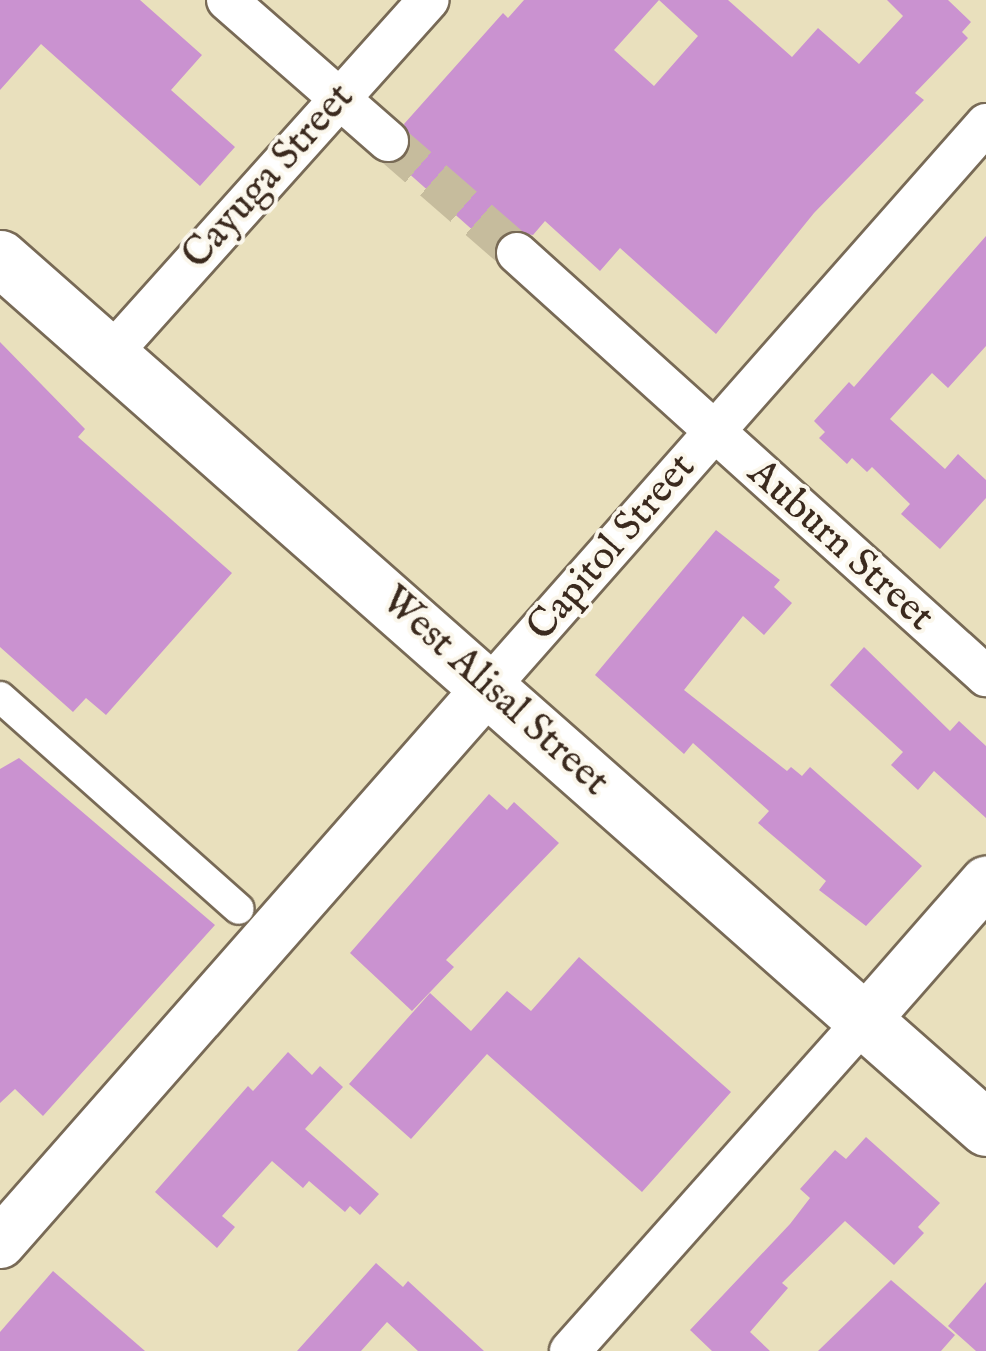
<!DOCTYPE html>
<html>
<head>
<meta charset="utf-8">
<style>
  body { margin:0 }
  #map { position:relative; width:986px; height:1351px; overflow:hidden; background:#e9e0bd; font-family:"IM FELL English",serif }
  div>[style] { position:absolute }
  .building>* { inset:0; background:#ca92d0 }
  .minor-tunnel>* { height:40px; margin-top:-20px; transform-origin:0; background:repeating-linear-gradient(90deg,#c6bc9d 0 40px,transparent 0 60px) }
  .roads { filter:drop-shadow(2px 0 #786a56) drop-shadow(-2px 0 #786a56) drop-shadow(0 2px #786a56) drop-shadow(0 -2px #786a56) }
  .pedestrian>* { height:30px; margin:-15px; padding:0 15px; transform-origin:15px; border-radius:15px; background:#fff }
  .minor>* { height:40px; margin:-20px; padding:0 20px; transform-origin:20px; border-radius:20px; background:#fff }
  .tertiary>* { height:50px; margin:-25px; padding:0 25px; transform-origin:25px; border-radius:25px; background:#fff }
  .secondary>* { height:55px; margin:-27.5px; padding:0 27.5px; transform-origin:27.5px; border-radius:27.5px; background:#fff }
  span { translate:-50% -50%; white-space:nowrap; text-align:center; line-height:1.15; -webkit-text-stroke:8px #fbf7ec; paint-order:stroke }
  .street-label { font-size:40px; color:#3b2a1e }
</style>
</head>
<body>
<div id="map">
  <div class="building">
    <div style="clip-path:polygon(0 0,140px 0,202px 55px,171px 90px,235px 147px,200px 186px,41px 44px,0 90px)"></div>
    <div style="clip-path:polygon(524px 0,659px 0,614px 50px,654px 86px,698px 36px,659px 0,728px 0,792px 57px,818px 28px,859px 64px,903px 16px,887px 0,948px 0,971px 22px,962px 32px,968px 38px,915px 93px,924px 100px,814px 213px,716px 334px,620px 248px,600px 271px,545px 221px,533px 235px,509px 231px,494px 249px,397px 163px,411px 145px,404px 124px,503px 13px,508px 18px)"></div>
    <div style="clip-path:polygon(986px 236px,986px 346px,948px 388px,932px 373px,890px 419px,945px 469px,958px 454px,986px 480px,986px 498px,940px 549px,901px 514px,910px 504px,872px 467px,867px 472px,852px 458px,847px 464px,819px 438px,825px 432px,814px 421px,849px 382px,854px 387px)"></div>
    <div style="clip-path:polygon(0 342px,85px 429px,78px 437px,232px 573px,106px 715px,86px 698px,73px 712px,0 647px)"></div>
    <div style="clip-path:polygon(716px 530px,780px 580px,774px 587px,792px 603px,764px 635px,743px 616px,684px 690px,787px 771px,791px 767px,802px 776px,810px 767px,922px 866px,866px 926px,819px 890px,826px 881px,758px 823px,769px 811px,693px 743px,684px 754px,595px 675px)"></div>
    <div style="clip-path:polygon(864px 647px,950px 731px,959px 721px,986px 746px,986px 818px,934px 771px,918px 790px,891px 765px,903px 752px,830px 685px)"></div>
    <div style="clip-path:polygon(19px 758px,215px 925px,43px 1116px,15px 1089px,0 1103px,0 769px)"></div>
    <div style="clip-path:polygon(489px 794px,507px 810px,514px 802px,559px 843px,446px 960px,454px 967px,412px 1011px,350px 953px)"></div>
    <div style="clip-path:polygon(579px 957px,731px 1092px,642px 1192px,487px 1054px,411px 1139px,349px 1084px,430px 993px,471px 1031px,507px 991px,531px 1011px)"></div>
    <div style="clip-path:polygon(288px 1052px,312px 1075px,320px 1066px,343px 1087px,305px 1129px,379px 1194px,360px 1215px,350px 1206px,345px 1212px,309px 1181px,303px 1188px,272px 1161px,222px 1216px,235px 1227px,217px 1248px,155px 1192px,248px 1086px,253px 1091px)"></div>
    <div style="clip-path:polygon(866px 1137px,940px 1203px,918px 1227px,924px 1233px,894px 1265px,845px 1221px,782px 1283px,788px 1288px,750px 1332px,770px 1351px,712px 1351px,690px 1330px,790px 1224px,810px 1198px,800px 1189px,835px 1150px,846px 1159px)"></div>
    <div style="clip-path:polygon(376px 1263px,403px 1287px,408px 1281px,484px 1351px,418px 1351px,387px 1322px,361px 1351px,297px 1351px)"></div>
    <div style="clip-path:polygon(53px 1271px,145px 1351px,0 1351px,0 1332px)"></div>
    <div style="clip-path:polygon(891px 1280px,955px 1335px,941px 1351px,818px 1351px)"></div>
    <div style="clip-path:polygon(986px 1282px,986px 1351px,976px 1351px,948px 1326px)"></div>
  </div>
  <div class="minor-tunnel">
    <div style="left:388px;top:141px;width:171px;rotate:41deg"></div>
  </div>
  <div class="roads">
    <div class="pedestrian">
      <div style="left:0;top:697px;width:319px;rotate:41.6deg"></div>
    </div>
    <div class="minor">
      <div style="left:227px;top:0;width:214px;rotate:41.2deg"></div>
      <div style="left:517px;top:253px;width:632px;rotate:42.05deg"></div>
      <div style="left:110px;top:355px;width:477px;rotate:-48.1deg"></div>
      <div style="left:489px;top:687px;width:751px;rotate:-48.56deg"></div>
      <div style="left:570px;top:1351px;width:443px;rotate:-48.3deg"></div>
    </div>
    <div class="tertiary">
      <div style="left:865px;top:1020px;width:184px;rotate:-48.8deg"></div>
      <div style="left:0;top:1243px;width:740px;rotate:-48.67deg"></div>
    </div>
    <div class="secondary">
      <div style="left:0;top:258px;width:1315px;rotate:41.42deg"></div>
    </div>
  </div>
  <div class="street-label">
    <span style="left:269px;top:177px;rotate:-48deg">Cayuga Street</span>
    <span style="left:840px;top:546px;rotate:42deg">Auburn Street</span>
    <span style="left:612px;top:548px;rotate:-49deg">Capitol Street</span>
    <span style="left:494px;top:692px;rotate:42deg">West Alisal Street</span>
  </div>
</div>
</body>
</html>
